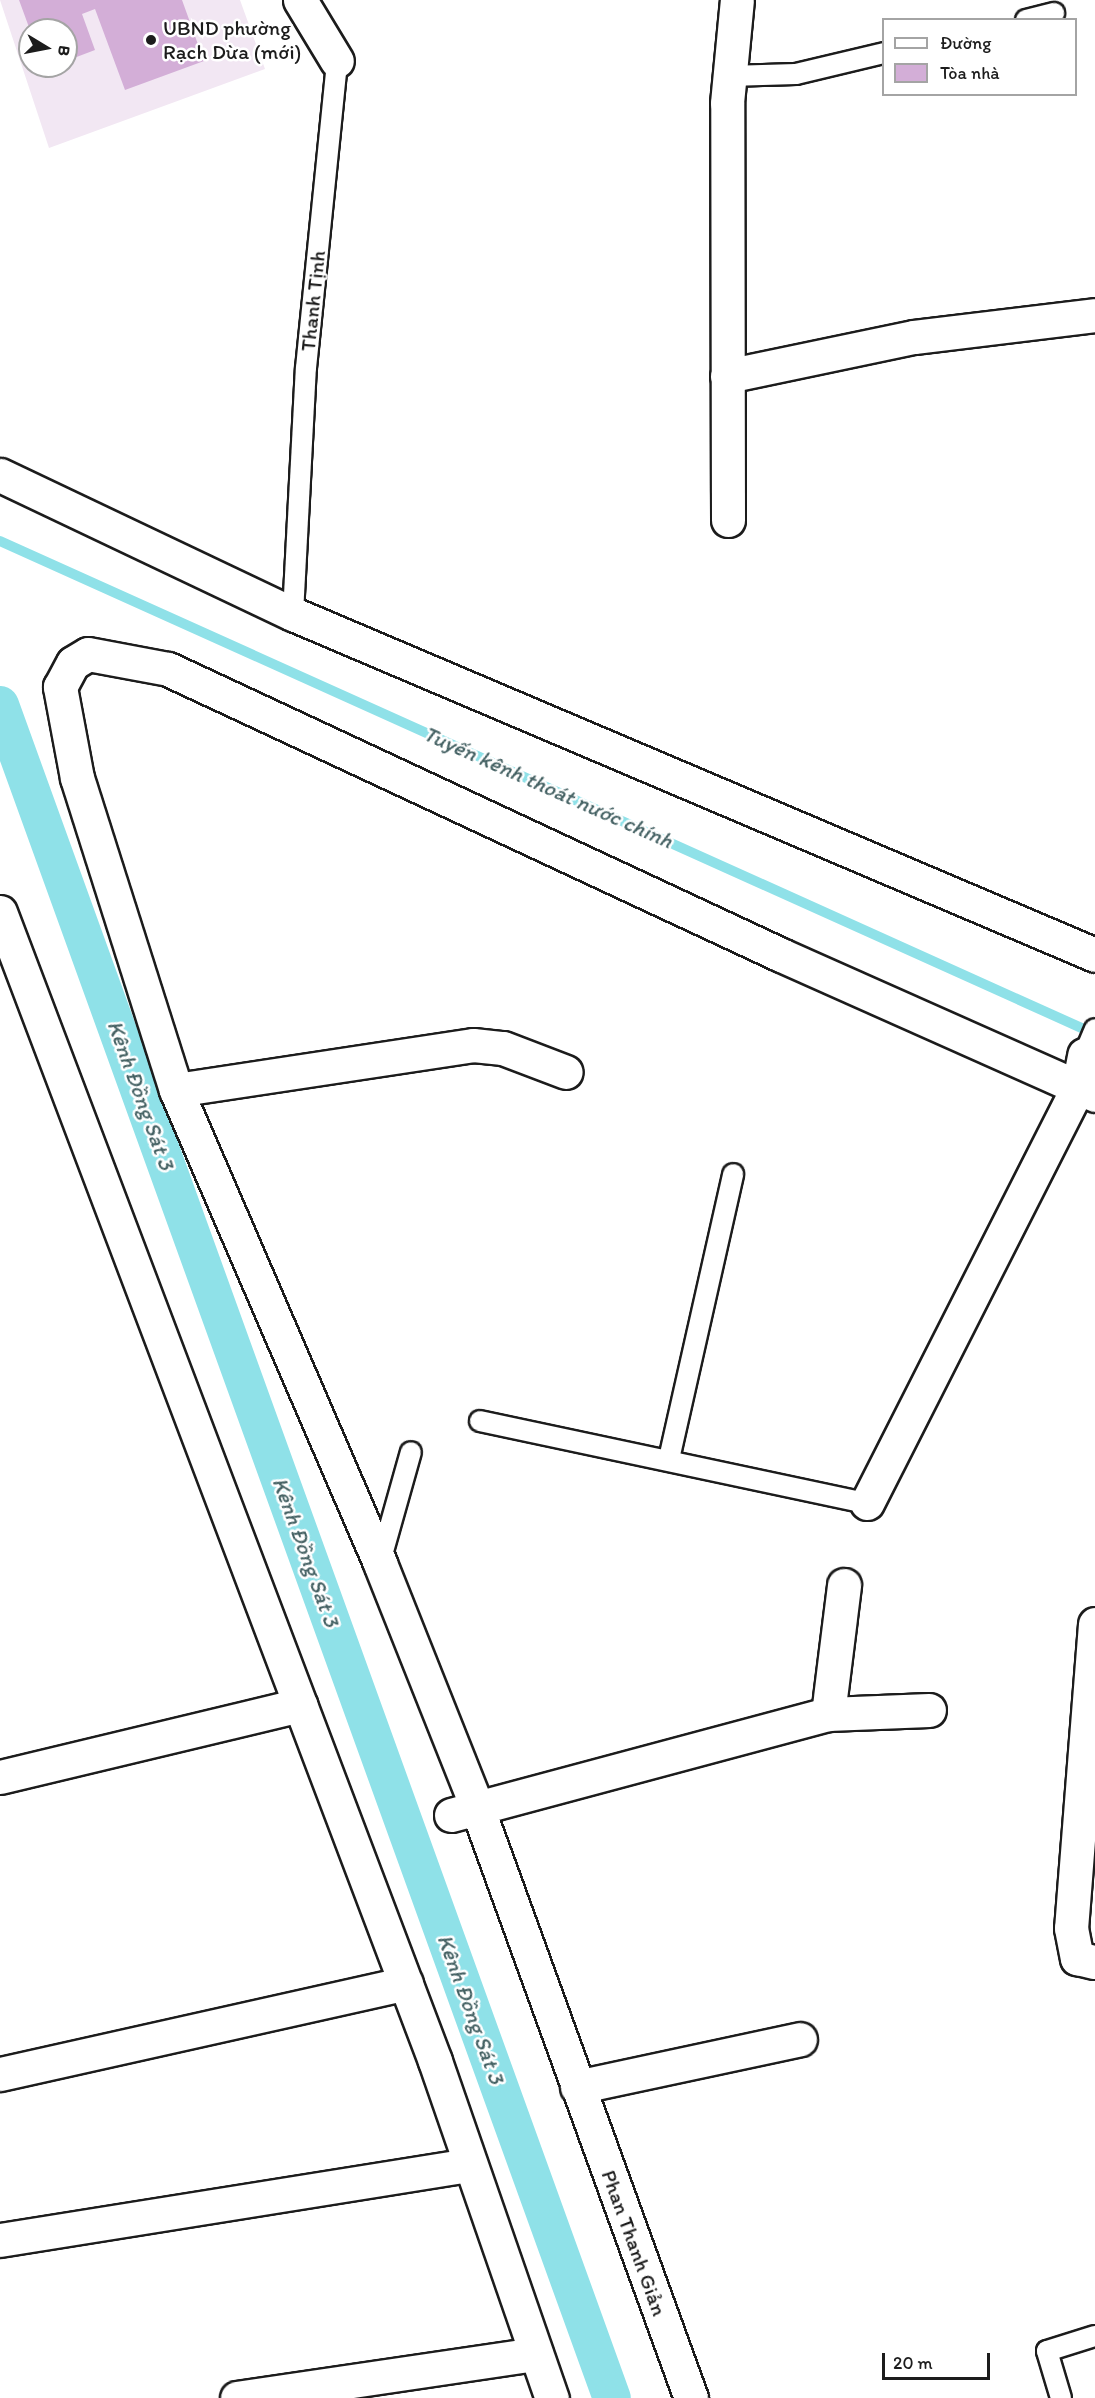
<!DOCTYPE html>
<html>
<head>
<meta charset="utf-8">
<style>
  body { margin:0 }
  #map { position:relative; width:1095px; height:2398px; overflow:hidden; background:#fff; font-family:Itim,sans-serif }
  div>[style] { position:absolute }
  .built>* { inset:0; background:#f2e7f3 }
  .stream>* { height:10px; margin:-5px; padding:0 5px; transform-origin:5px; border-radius:5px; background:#8fe1e8 }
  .canal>* { height:38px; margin:-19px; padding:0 19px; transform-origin:19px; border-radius:19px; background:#8fe1e8 }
  .building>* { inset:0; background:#d3aed7 }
  .roads { filter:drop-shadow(2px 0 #1c1c1c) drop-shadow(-2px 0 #1c1c1c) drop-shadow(0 2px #1c1c1c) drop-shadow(0 -2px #1c1c1c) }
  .lane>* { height:20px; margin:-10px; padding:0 10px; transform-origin:10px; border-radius:10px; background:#fff }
  .street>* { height:33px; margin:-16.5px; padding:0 16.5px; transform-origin:16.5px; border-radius:16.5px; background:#fff }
  .dots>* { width:16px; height:16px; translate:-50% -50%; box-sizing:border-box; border:3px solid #fff; border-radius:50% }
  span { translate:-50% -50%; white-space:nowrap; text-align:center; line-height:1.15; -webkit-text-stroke:5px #fff; paint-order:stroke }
  .poi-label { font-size:21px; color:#1c1c1c }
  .left { translate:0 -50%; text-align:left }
  .street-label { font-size:21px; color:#1c1c1c }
  .water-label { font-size:22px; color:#446163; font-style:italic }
  .legend { position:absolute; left:882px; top:18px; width:195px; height:78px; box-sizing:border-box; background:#fff; border:2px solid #a4a4a4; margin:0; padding:8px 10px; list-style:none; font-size:18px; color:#1c1c1c }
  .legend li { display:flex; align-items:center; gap:12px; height:30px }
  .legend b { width:30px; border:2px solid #a4a4a4 }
  .north { position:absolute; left:18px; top:18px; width:60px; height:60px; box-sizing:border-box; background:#fff; border:2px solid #a4a4a4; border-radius:50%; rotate:100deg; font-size:16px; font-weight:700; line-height:24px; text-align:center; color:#1c1c1c }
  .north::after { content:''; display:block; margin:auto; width:21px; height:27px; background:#1c1c1c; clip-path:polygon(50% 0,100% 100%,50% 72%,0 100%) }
  .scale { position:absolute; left:882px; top:2353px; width:108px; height:27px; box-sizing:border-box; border:3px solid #1c1c1c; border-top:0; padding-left:8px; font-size:18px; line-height:21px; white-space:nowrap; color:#1c1c1c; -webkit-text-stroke:4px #fff; paint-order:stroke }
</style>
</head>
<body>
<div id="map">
  <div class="built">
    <div style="clip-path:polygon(evenodd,0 0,240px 0,265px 69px,49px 148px,0 0,30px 30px,66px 30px,66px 66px,30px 66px,30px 30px)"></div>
  </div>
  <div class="stream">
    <div style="left:0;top:541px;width:1201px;rotate:24.24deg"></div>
  </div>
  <div class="canal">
    <div style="left:0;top:705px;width:1800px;rotate:70.13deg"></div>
  </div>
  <div class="building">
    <div style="clip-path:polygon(19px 0,182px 0,204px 61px,125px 90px,95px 9px,82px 14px,95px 50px,66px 61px,66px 30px,30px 30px)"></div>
  </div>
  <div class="roads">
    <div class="lane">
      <div style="left:1026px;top:20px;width:29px;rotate:-14deg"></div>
      <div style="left:729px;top:76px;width:67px;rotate:-1.7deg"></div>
      <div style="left:796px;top:74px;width:90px;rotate:-13.4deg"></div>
      <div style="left:293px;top:614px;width:246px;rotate:-87deg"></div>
      <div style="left:306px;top:368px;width:309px;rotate:-84.2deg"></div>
      <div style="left:1084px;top:1055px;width:28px;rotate:-67deg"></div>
      <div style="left:480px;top:1421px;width:396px;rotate:12deg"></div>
      <div style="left:669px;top:1459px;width:292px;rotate:-77.3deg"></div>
      <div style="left:380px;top:1562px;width:114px;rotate:-74.3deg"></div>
      <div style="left:1061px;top:2398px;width:49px;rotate:-106.6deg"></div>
      <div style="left:1047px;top:2351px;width:50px;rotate:-17.4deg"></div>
    </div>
    <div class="street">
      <div style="left:300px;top:0;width:71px;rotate:58.8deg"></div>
      <div style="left:727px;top:376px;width:191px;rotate:-11.8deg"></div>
      <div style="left:914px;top:337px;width:182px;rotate:-6.9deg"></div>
      <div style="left:0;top:475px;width:324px;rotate:25.4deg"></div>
      <div style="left:293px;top:614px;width:871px;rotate:23.03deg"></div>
      <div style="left:728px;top:520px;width:417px;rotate:-90.1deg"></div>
      <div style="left:727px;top:103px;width:103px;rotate:-84.5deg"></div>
      <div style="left:0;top:912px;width:1229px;rotate:69.26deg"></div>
      <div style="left:435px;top:2061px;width:357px;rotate:70.9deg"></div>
      <div style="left:176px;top:1090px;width:300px;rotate:-8.6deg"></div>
      <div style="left:473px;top:1045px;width:30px;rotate:6deg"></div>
      <div style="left:503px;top:1048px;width:67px;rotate:20.9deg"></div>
      <div style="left:867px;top:1503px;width:466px;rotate:-63.1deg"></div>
      <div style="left:1078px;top:1087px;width:33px;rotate:-79deg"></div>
      <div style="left:1095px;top:1624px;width:305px;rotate:94.5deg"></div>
      <div style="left:1071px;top:1928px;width:31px;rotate:79deg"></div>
      <div style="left:1077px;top:1958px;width:18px;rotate:13deg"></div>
      <div style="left:828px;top:1714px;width:130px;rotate:-82.9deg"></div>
      <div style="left:0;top:1777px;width:309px;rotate:-13.5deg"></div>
      <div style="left:451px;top:1815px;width:390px;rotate:-15deg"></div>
      <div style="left:828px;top:1714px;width:101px;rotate:-2.3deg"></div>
      <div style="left:0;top:2074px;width:416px;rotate:-12.6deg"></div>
      <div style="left:577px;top:2087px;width:228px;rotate:-12.1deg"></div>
      <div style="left:0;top:2240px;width:474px;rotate:-9.1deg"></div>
      <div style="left:237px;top:2398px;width:302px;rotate:-8.4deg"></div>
      <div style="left:691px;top:2398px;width:629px;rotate:-109.91deg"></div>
      <div style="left:477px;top:1807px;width:263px;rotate:-111.7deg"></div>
      <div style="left:380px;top:1563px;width:515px;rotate:-113.33deg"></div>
      <div style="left:176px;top:1090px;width:327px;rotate:-107.6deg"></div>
      <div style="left:77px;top:778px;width:93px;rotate:-100.6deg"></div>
      <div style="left:60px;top:687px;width:27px;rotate:-62deg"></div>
      <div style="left:73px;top:663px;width:17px;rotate:-31deg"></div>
      <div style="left:88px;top:654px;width:81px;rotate:10.6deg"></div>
      <div style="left:168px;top:669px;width:676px;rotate:25.01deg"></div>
      <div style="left:781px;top:955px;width:344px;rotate:24deg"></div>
    </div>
  </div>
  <div class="dots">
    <div style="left:151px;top:40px;background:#1c1c1c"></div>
  </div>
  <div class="poi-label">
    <span class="left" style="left:163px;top:40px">UBND phường<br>Rạch Dừa (mới)</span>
  </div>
  <div class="street-label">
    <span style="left:313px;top:301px;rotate:-84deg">Thanh Tịnh</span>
    <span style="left:634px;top:2243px;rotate:70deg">Phan Thanh Giản</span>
  </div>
  <div class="water-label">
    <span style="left:548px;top:787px;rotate:24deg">Tuyến kênh thoát nước chính</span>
    <span style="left:141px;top:1095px;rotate:70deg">Kênh Đồng Sát 3</span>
    <span style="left:306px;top:1552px;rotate:70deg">Kênh Đồng Sát 3</span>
    <span style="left:471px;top:2009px;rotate:70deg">Kênh Đồng Sát 3</span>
  </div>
  <ul class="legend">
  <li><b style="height:8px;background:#fff"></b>Đường</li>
  <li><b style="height:16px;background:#d3aed7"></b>Tòa nhà</li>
  </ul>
  <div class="north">B</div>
  <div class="scale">20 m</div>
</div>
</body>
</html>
